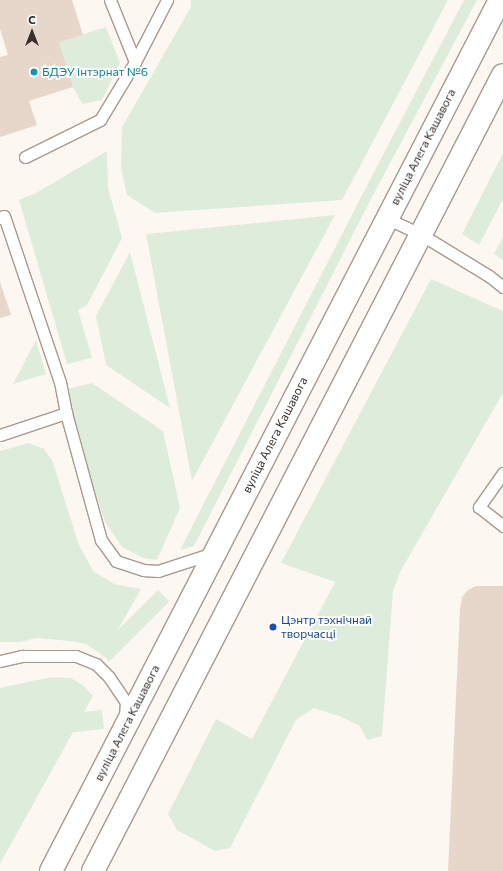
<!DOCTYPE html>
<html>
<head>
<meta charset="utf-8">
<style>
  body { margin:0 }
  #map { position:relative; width:503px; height:871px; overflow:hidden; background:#fdf7f2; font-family:Commissioner,sans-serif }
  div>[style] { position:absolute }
  .green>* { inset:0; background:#deeddb; transform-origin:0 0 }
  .building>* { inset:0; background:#e7d7cb }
  .roads { filter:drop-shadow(1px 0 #a8998e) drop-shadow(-1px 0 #a8998e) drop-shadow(0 1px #a8998e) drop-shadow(0 -1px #a8998e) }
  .service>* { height:11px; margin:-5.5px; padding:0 5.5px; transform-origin:5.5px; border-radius:5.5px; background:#fff }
  .primary>* { height:22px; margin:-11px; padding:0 11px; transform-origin:11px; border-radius:11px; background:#fff }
  .dots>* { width:11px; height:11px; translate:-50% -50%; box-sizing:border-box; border:2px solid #fff; border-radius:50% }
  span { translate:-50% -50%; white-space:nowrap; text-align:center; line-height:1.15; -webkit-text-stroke:3.5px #fff; paint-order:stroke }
  .culture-label { font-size:12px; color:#0d838f }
  .left { translate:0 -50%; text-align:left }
  .street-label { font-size:12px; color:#362f2b }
  .transit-label { font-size:12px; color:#164399 }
  .north { position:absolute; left:12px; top:12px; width:40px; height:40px; -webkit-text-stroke:3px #fff; paint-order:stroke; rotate:0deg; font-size:11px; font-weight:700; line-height:16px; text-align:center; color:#362f2b }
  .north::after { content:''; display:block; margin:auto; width:14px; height:18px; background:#362f2b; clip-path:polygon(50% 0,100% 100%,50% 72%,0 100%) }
</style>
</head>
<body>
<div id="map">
  <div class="green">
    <div style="clip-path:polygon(191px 0,448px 0,342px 200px,155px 213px,127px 195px,121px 169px,122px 127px,191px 7px)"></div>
    <div style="clip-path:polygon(464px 0,477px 0,371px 199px,194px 546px,180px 550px,374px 172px)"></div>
    <div style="clip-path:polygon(106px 27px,120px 63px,102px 100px,82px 104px,73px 87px,59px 42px)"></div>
    <div style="clip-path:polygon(107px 151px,108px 188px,122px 238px,87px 305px,78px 310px,92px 358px,67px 364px,19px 200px,36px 193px)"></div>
    <div style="clip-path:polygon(503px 153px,503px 199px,479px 245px,462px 234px)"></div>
    <div style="clip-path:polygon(335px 215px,192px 481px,146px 234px)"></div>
    <div style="clip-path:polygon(503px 237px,503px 260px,494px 254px)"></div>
    <div style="clip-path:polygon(130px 252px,170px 408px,106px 365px,96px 316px)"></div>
    <div style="clip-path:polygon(431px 279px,503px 311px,503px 393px,400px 572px,393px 591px,382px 736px,367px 740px,360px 726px,339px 716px,314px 708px,296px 720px,230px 848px,215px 851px,177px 830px,168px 814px,216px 719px,252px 739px,335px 582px,281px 563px)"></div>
    <div style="clip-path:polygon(36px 340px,46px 374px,13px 384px)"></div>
    <div style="clip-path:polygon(92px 383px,163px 431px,180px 508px,157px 560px,143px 558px,122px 547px,105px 522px,63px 390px)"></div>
    <div style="clip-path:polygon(29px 443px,44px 449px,52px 460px,79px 545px,93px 571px,114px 584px,141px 589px,103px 656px,86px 644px,70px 641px,37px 638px,19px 642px,0 642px,0 451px)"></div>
    <div style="left:158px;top:590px;width:16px;height:85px;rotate:45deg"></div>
    <div style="clip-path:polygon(51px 677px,71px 678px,84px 686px,93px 696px,0 864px,0 688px)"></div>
    <div style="left:102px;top:710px;width:19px;height:182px;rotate:84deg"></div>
  </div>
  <div class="building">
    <div style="clip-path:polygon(0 0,72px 0,83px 35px,59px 42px,73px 87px,29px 101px,37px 125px,0 137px,0 57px,8px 55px,0 29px)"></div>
    <div style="clip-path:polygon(0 282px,11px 315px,0 318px)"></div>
    <div style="clip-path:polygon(476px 586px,503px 586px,503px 871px,448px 871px,460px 609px,462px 597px,468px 590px)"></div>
  </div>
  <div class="roads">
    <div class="service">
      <div style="left:110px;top:0;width:67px;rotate:68deg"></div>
      <div style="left:135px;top:62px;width:70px;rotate:-62.7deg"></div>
      <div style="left:25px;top:157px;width:84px;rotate:-26.3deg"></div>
      <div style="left:100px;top:120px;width:68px;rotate:-58.9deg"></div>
      <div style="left:0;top:218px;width:4px;rotate:-27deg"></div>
      <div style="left:4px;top:216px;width:175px;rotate:71.4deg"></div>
      <div style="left:60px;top:382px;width:32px;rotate:79deg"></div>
      <div style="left:66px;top:413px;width:132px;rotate:74.6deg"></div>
      <div style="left:101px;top:540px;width:26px;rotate:54deg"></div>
      <div style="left:116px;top:561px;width:28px;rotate:18deg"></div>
      <div style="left:143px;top:570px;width:15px;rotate:4deg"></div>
      <div style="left:158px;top:571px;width:58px;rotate:-18.1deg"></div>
      <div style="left:386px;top:218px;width:40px;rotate:25deg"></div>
      <div style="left:422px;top:235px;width:79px;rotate:31.5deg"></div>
      <div style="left:489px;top:276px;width:18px;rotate:38deg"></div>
      <div style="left:0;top:435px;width:70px;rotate:-18.4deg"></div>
      <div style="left:503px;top:473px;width:42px;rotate:125.2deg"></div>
      <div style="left:479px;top:507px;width:31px;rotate:38deg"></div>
      <div style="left:0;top:661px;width:23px;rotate:-13deg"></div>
      <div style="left:22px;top:656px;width:54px"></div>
      <div style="left:76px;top:656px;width:22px;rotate:22deg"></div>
      <div style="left:96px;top:664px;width:18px;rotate:45deg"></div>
      <div style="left:109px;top:677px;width:30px;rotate:56deg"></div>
      <div style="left:126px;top:702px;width:15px;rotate:94deg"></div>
    </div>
    <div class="primary">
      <div style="left:51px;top:871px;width:980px;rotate:-62.73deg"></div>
      <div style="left:93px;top:871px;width:895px;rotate:-62.75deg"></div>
    </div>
  </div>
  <div class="dots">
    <div style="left:34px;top:72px;background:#0f9aa8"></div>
    <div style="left:273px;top:627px;background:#1a4fb4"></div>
  </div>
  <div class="culture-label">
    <span class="left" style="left:42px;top:72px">БДЭУ інтэрнат №6</span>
  </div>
  <div class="street-label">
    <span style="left:423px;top:147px;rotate:-63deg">вуліца Алега Кашавога</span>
    <span style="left:275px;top:435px;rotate:-63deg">вуліца Алега Кашавога</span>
    <span style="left:127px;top:723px;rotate:-63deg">вуліца Алега Кашавога</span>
  </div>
  <div class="transit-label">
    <span class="left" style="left:281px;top:627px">Цэнтр тэхнічнай<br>творчасці</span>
  </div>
  <div class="north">С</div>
</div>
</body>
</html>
